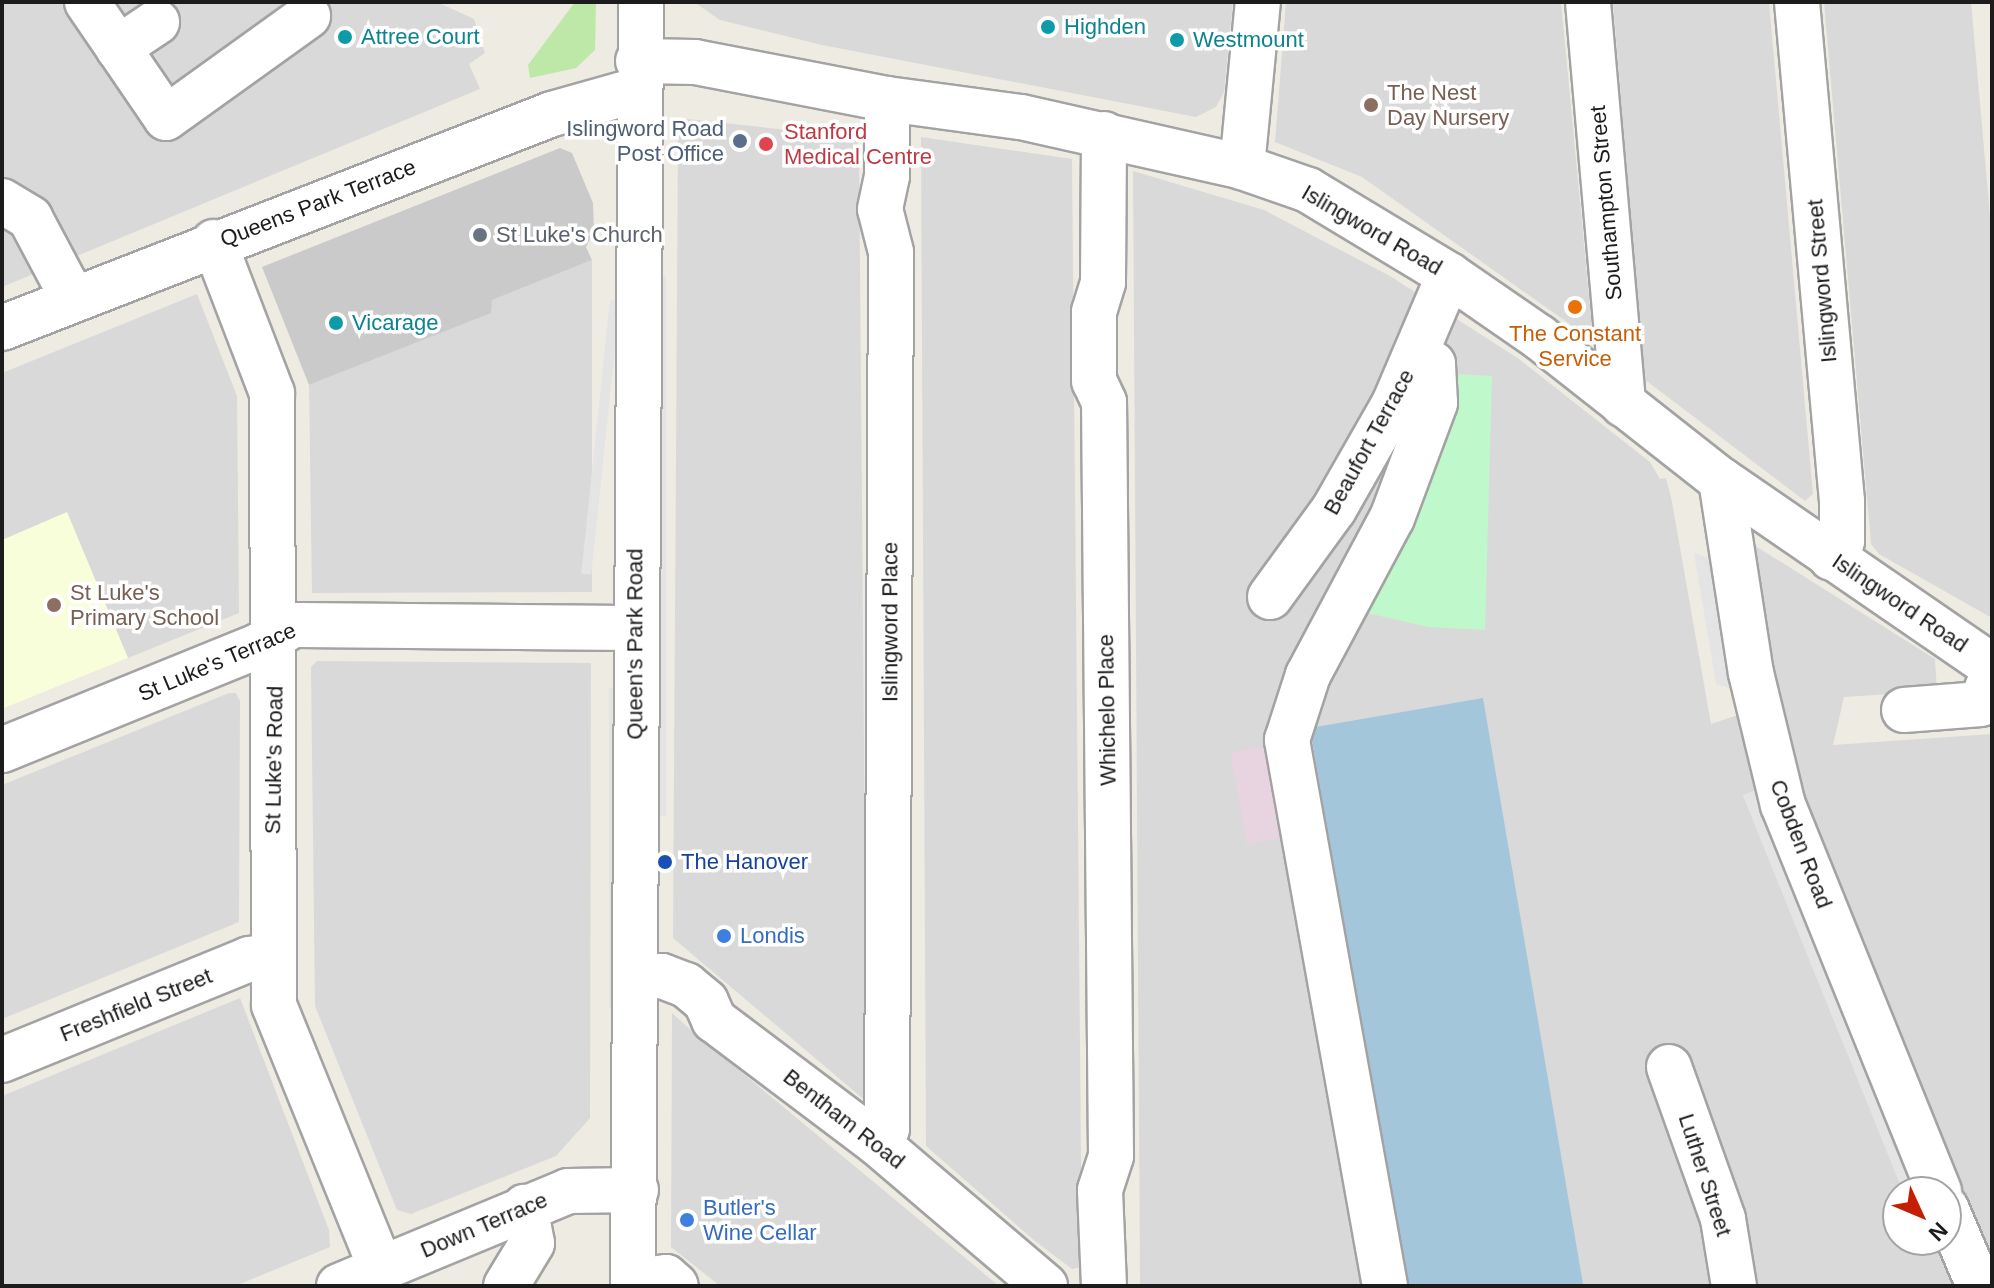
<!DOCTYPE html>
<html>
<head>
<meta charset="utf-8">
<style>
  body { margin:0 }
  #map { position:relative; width:1994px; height:1288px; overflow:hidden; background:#eeebe2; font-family:Arial,sans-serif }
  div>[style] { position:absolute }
  .residential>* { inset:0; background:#dad9d9 }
  .industrial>* { inset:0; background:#e7d4e0; transform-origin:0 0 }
  .education>* { inset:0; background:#f9feda }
  .religious>* { inset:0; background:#cacaca }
  .grass>* { inset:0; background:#bee8a8 }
  .park>* { inset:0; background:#bff8cb }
  .parking>* { inset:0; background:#e4e4e4; transform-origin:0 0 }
  .water>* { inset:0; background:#a3c6db }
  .roads { filter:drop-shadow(2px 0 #a3a3a3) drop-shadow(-2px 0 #a3a3a3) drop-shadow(0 2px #a3a3a3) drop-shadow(0 -2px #a3a3a3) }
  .minor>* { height:44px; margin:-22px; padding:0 22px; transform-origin:22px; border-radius:22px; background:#fff }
  .dots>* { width:22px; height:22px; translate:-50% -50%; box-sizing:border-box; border:4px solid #fff; border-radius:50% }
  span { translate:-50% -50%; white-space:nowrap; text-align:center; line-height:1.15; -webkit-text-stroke:7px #fff; paint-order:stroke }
  .culture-label { font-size:22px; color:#0d838f }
  .left { translate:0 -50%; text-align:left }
  .education-label { font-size:22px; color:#785e54 }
  .service-label { font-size:22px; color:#4e5e75 }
  .right { translate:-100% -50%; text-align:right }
  .health-label { font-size:22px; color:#be3a42 }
  .street-label { font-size:22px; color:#1c1c1c }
  .worship-label { font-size:22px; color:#5b616d }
  .food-label { font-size:22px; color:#c56008 }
  .transit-label { font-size:22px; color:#164399 }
  .shop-label { font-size:22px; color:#366cbe }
  .frame { position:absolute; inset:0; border:4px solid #1c1c1c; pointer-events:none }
  .north { position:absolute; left:1882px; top:1176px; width:80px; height:80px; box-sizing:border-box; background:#fff; border:2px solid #a4a4a4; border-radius:50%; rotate:134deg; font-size:22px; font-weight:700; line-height:32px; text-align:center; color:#1c1c1c }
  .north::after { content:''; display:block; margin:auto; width:28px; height:36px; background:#c51f03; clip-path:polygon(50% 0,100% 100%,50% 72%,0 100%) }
</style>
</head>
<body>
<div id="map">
  <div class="residential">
    <div style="clip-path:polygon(2px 2px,437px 2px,474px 19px,485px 53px,469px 64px,480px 89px,2px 287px)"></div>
    <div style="clip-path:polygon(694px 2px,1233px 2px,1224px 92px,1216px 107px,1196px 117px,822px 45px,720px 20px)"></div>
    <div style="clip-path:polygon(1286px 2px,1561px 2px,1592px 328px,1578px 330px,1362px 177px,1275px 142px)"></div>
    <div style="clip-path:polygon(1613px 2px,1769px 2px,1813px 494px,1805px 501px,1644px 379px)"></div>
    <div style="clip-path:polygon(1824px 2px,1971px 2px,1992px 238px,1992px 618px,1879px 554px,1871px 544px)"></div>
    <div style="clip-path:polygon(687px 119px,853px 137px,859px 145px,867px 1102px,673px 938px,678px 128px)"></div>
    <div style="clip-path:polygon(921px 137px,1072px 159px,1082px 1267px,1072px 1269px,1035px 1241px,926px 1146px)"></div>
    <div style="clip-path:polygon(evenodd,1133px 171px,1264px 210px,1390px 276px,1519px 359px,1650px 462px,1660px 479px,1666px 478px,1672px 502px,1711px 724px,1780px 701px,1754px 545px,1935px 659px,1937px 691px,1844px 697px,1833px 745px,1992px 734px,1992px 1286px,1140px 1286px,1133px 171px,1898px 1192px,1946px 1192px,1946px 1240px,1898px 1240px,1898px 1192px)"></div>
    <div style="clip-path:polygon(592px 260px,592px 592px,312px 593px,309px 385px,490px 313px,491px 300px)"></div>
    <div style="clip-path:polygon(197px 294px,237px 396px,239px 613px,2px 709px,2px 373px)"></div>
    <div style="clip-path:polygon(317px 661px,591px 663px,590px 1118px,556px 1156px,411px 1214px,397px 1210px,315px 1006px,311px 667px)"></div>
    <div style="clip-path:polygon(229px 693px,236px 693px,240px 701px,239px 922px,2px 1019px,2px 785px)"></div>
    <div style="clip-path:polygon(240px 998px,329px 1230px,330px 1247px,235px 1286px,2px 1286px,2px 1096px)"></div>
    <div style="clip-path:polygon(672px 1013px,692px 1031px,999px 1286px,720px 1286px,671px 1247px)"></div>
  </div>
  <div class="industrial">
    <div style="left:1280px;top:744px;width:93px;height:50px;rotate:80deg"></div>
  </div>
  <div class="education">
    <div style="clip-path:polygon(67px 512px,128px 658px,2px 709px,2px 540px)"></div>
  </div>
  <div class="religious">
    <div style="clip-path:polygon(560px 148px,572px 153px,593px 203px,594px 231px,586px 247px,592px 260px,492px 300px,491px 313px,309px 385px,262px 267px)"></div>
  </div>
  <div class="grass">
    <div style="clip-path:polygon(575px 2px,596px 2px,595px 50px,576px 68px,530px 78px,528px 65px)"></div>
  </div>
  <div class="park">
    <div style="clip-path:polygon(1454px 374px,1492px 376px,1485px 630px,1428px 627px,1354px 610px)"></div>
  </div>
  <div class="parking">
    <div style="left:902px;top:238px;width:10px;height:733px"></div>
    <div style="left:656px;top:276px;width:10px;height:540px"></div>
    <div style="left:610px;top:300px;width:10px;height:275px;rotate:6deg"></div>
    <div style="clip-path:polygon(1694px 553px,1719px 562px,1741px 692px,1716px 684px)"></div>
    <div style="left:619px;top:688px;width:321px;height:10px;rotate:90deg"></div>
    <div style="left:1766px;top:786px;width:438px;height:25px;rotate:68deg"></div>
  </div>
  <div class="water">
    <div style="clip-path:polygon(1483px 698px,1583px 1284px,1573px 1286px,1405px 1286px,1310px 728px)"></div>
  </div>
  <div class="roads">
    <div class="minor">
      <div style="left:87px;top:2px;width:140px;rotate:55.7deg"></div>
      <div style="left:166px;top:118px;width:175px;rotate:-35.7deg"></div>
      <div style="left:1588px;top:2px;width:404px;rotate:85deg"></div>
      <div style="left:1797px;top:2px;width:501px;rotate:84.85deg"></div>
      <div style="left:1842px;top:501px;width:40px;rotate:90deg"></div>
      <div style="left:1842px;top:541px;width:20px;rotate:123deg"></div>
      <div style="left:118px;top:48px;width:47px;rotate:-33.7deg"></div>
      <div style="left:638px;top:61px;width:57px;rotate:1deg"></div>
      <div style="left:695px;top:62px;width:196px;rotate:10.9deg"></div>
      <div style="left:887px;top:99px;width:135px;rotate:7.7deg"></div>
      <div style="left:1021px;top:117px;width:227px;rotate:12.7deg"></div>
      <div style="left:1242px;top:167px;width:70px;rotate:19.2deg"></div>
      <div style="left:1308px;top:190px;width:165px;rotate:31.1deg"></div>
      <div style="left:1449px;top:275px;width:109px;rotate:34.6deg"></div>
      <div style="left:1539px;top:337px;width:231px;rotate:38.2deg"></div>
      <div style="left:1721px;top:480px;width:329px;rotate:34.5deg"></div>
      <div style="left:1242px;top:167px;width:166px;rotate:-84.5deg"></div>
      <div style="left:2px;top:201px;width:33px;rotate:31deg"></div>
      <div style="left:30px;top:218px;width:92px;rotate:62deg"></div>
      <div style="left:214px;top:242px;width:162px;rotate:69deg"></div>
      <div style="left:272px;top:393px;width:612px;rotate:89.81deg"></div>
      <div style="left:274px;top:1005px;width:285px;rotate:67.9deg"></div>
      <div style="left:2px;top:328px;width:590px;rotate:-21.26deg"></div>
      <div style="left:552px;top:114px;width:88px;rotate:-15.8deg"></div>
      <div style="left:1721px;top:480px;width:195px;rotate:81.2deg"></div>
      <div style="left:1751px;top:673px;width:136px;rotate:76.4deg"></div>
      <div style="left:1783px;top:805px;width:417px;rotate:68deg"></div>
      <div style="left:1270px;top:597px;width:109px;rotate:-54deg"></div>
      <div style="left:1334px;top:509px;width:121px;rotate:-60.3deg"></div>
      <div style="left:1394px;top:404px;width:140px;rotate:-66.9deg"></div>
      <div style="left:1904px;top:710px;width:77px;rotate:-4.5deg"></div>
      <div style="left:1981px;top:704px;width:31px;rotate:-69deg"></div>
      <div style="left:2px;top:750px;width:276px;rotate:-22.1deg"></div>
      <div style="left:258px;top:646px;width:41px;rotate:-31deg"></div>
      <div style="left:293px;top:625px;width:340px;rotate:0.5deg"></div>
      <div style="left:636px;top:977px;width:26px;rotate:-2deg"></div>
      <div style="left:662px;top:976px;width:26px;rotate:21deg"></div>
      <div style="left:686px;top:985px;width:26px;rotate:40deg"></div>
      <div style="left:706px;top:1002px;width:20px;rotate:66deg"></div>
      <div style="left:714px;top:1020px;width:203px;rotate:37deg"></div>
      <div style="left:876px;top:1142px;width:222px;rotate:40.4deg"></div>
      <div style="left:2px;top:1060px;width:267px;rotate:-22.2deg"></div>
      <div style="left:249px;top:959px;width:22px;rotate:-8deg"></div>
      <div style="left:1669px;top:1067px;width:161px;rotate:70.4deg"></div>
      <div style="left:1723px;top:1219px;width:68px;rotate:80.7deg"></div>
      <div style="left:876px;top:1142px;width:17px;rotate:-50deg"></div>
      <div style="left:887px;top:1129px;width:877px;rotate:-89.74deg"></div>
      <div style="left:891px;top:252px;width:44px;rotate:-104.3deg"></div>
      <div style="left:880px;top:209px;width:34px;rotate:-78deg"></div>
      <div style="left:887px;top:176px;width:77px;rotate:-90deg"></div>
      <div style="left:1946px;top:1208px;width:85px;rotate:67.1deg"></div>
      <div style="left:633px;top:1281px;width:33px;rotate:-7deg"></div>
      <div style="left:666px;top:1277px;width:13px;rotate:42deg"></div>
      <div style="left:339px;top:1286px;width:248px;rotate:-22.5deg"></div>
      <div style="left:568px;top:1191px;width:68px;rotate:-0.8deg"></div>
      <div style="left:506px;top:1286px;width:50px;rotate:-58.8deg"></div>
      <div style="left:532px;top:1243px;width:37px;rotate:-101deg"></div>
      <div style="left:633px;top:1286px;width:1284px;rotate:-89.64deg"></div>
      <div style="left:1104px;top:1286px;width:96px;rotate:-92.4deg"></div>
      <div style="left:1100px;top:1190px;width:36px;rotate:-72deg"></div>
      <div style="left:1111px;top:1156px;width:754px;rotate:-90.53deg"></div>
      <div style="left:1104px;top:402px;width:23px;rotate:-115deg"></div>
      <div style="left:1094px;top:381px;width:69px;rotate:-90deg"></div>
      <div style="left:1094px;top:312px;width:31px;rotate:-73deg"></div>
      <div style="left:1103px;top:282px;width:148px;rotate:-89.6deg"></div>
      <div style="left:1385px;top:1286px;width:555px;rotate:-100.18deg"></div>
      <div style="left:1287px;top:740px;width:68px;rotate:-72.1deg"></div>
      <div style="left:1308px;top:675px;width:178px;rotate:-61.9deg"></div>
      <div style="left:1392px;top:518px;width:123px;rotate:-69.5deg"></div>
      <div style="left:1435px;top:403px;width:39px;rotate:-93deg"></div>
      <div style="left:1433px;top:364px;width:19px;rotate:-152deg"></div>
    </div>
  </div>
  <div class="dots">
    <div style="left:1048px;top:27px;background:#0f9aa8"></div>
    <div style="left:345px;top:37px;background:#0f9aa8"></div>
    <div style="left:1177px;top:40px;background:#0f9aa8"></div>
    <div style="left:1371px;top:105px;background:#8d6e63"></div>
    <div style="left:740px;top:141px;background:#5c6f8a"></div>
    <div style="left:766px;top:144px;background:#e0444e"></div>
    <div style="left:480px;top:235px;background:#6b7280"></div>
    <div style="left:1575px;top:307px;background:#e8710a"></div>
    <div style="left:336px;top:323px;background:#0f9aa8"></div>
    <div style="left:54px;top:605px;background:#8d6e63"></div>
    <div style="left:665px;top:862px;background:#1a4fb4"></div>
    <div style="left:724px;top:936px;background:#3f7fe0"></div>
    <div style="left:687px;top:1220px;background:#3f7fe0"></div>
  </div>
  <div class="culture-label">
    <span class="left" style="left:1064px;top:27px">Highden</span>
    <span class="left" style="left:361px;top:37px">Attree Court</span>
    <span class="left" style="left:1193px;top:40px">Westmount</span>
    <span class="left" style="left:352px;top:323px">Vicarage</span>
  </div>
  <div class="education-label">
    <span class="left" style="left:1387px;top:105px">The Nest<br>Day Nursery</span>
    <span class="left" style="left:70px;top:605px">St Luke's<br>Primary School</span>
  </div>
  <div class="service-label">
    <span class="right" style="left:724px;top:141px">Islingword Road<br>Post Office</span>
  </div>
  <div class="health-label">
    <span class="left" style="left:784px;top:144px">Stanford<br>Medical Centre</span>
  </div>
  <div class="street-label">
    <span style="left:318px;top:203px;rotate:-21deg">Queens Park Terrace</span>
    <span style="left:1606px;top:203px;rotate:-95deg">Southampton Street</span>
    <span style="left:1372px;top:230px;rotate:30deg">Islingword Road</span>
    <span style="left:1822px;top:281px;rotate:-95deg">Islingword Street</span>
    <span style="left:1369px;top:442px;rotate:-61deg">Beaufort Terrace</span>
    <span style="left:1900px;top:603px;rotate:34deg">Islingword Road</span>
    <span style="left:890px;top:622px;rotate:-90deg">Islingword Place</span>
    <span style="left:635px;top:644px;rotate:-90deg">Queen's Park Road</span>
    <span style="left:217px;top:662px;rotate:-23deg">St Luke's Terrace</span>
    <span style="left:1107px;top:710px;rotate:-91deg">Whichelo Place</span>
    <span style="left:274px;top:760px;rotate:-89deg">St Luke's Road</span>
    <span style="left:1801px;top:844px;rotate:69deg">Cobden Road</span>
    <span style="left:136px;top:1005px;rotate:-22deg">Freshfield Street</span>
    <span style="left:844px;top:1119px;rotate:38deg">Bentham Road</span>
    <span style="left:1705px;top:1175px;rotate:72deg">Luther Street</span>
    <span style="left:484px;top:1225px;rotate:-23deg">Down Terrace</span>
  </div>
  <div class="worship-label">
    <span class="left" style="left:496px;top:235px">St Luke's Church</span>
  </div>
  <div class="food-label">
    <span style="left:1575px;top:346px">The Constant<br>Service</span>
  </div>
  <div class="transit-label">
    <span class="left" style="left:681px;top:862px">The Hanover</span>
  </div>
  <div class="shop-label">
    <span class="left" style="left:740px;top:936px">Londis</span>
    <span class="left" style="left:703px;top:1220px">Butler's<br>Wine Cellar</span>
  </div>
  <div class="frame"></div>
  <div class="north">N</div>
</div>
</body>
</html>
